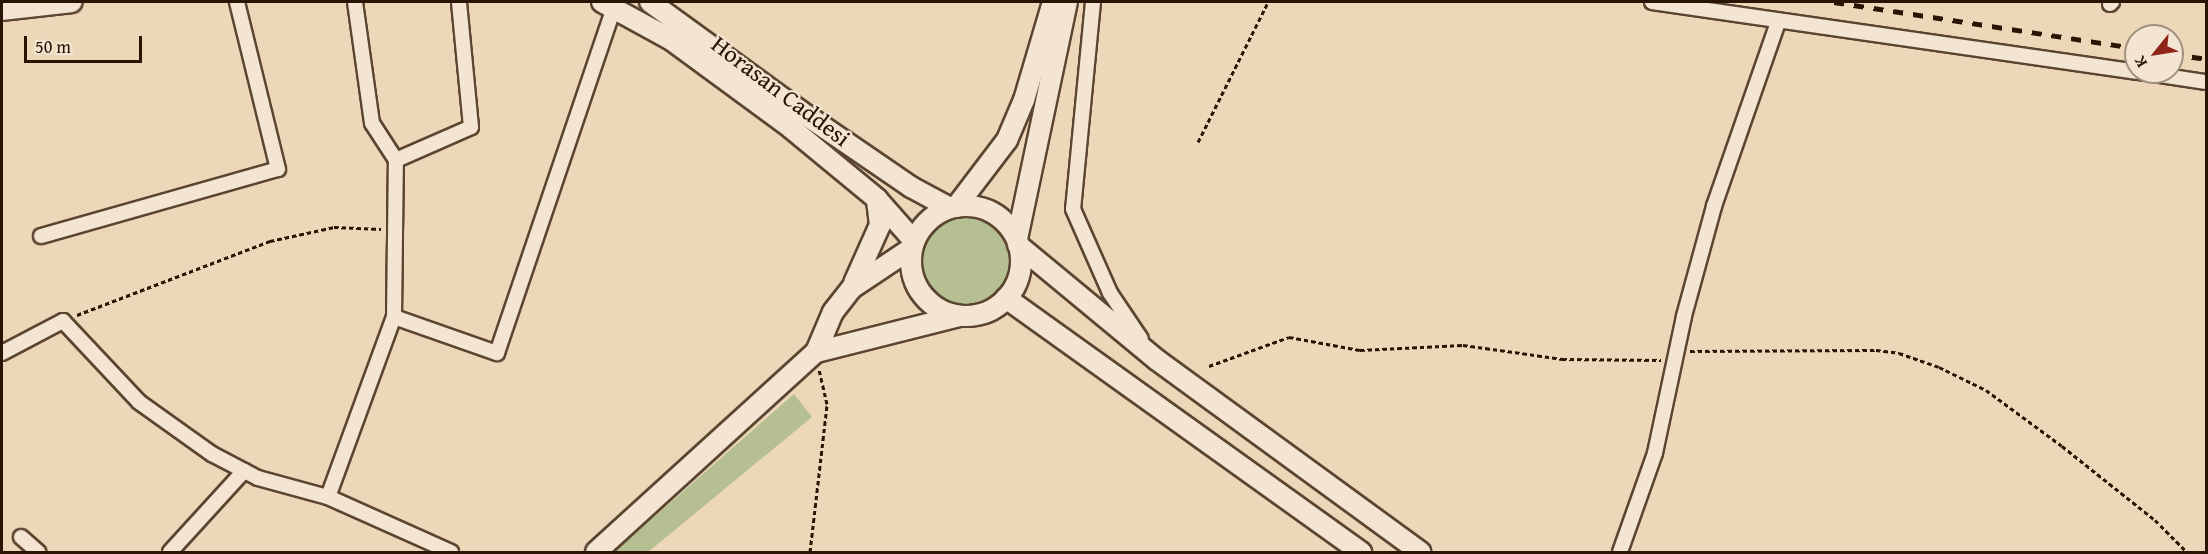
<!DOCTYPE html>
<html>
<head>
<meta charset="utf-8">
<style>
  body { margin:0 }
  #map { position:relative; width:2208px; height:554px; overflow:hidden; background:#edd7b9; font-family:"Gentium Book Plus",serif }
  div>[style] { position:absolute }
  .green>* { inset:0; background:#b5bf92 }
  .round { border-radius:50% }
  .path>* { height:3px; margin-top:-1.5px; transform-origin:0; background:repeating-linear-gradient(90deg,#2a1403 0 4.5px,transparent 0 7.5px) }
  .roads { filter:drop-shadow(2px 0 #5b4530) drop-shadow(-2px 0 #5b4530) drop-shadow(0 2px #5b4530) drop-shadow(0 -2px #5b4530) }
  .street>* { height:14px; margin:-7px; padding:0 7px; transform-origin:7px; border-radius:7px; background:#f3e5d2 }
  .secondary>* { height:20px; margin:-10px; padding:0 10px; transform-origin:10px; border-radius:10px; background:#f3e5d2 }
  .secondary>.ring { margin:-10px; padding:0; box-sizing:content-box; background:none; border:20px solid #f3e5d2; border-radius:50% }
  .rail>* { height:4.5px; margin-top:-2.25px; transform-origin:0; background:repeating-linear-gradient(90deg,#2a1403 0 10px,transparent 0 20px) }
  span { translate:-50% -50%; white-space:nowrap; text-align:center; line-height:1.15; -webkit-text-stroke:4.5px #f3e5d2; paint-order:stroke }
  .street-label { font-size:24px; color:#2a1403 }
  .frame { position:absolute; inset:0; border:3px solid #2a1403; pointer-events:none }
  .north { position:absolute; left:2124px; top:24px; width:60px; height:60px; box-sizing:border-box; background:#f3e5d2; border:2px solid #a3917f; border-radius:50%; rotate:240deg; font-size:16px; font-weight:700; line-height:24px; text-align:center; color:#2a1403 }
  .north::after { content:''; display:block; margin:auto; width:21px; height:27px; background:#8f2418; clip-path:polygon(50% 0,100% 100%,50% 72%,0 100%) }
  .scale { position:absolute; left:24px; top:36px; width:118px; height:27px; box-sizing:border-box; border:3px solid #2a1403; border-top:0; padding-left:8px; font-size:18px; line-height:21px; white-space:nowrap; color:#2a1403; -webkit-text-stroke:4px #f3e5d2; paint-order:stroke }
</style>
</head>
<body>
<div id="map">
  <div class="green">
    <div class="round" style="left:922px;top:217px;width:88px;height:88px"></div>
    <div style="clip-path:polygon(794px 394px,812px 417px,648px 552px,614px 552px)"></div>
  </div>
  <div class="path">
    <div style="left:1198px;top:142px;width:157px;rotate:-63.4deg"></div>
    <div style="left:77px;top:315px;width:207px;rotate:-21deg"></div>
    <div style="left:270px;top:241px;width:66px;rotate:-12.3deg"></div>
    <div style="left:334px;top:227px;width:47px;rotate:2.4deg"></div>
    <div style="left:1690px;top:351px;width:186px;rotate:-0.3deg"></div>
    <div style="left:1876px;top:350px;width:23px;rotate:7deg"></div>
    <div style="left:1899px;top:353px;width:42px;rotate:19.3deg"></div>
    <div style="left:1939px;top:367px;width:52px;rotate:26.1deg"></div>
    <div style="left:1986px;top:390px;width:94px;rotate:36.4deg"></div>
    <div style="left:2062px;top:446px;width:119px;rotate:38.5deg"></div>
    <div style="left:2155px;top:520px;width:45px;rotate:45deg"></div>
    <div style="left:1209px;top:366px;width:85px;rotate:-19.9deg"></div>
    <div style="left:1289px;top:337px;width:72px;rotate:10.4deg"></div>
    <div style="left:1360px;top:350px;width:103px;rotate:-2.8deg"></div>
    <div style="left:1463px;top:345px;width:100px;rotate:8deg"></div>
    <div style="left:1562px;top:359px;width:99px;rotate:0.6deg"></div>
    <div style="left:810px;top:552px;width:149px;rotate:-83.4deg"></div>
    <div style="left:827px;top:404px;width:35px;rotate:-103deg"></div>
  </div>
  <div class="roads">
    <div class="street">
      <div style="left:1093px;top:2px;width:208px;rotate:95.5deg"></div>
      <div style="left:1073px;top:209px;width:92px;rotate:66.2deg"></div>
      <div style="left:1110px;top:293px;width:55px;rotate:56deg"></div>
      <div style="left:1652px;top:2px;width:489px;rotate:8.2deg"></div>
      <div style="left:2110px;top:4px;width:3px;rotate:-45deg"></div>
      <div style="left:2139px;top:72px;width:68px;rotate:8.5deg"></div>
      <div style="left:396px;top:160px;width:82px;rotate:-23.7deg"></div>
      <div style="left:471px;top:127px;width:126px;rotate:-95.5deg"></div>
      <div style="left:41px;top:236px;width:246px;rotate:-15.8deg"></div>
      <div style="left:278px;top:169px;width:172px;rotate:-103.8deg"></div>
      <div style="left:394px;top:317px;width:109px;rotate:19.3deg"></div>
      <div style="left:497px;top:353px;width:365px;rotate:-71.3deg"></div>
      <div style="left:2px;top:353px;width:69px;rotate:-27.7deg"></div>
      <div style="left:63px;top:321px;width:111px;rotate:46.8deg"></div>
      <div style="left:139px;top:402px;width:90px;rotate:35.5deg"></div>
      <div style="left:212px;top:454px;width:52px;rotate:27.6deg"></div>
      <div style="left:258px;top:478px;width:73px;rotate:15.2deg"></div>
      <div style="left:328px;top:497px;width:135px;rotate:24.1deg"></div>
      <div style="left:328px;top:497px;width:192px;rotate:-69.9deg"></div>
      <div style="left:394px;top:317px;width:157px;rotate:-89.3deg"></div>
      <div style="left:396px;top:160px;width:44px;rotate:-123deg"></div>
      <div style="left:372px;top:123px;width:122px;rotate:-98deg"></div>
      <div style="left:21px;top:537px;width:23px;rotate:41deg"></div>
      <div style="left:170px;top:552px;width:110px;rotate:-47.6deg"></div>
      <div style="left:1620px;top:552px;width:105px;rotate:-70.5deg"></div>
      <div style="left:1655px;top:453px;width:140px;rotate:-78deg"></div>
      <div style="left:1684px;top:316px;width:114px;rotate:-74.7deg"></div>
      <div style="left:1714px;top:206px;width:195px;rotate:-70.8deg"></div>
    </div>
    <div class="secondary">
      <div style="left:602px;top:2px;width:77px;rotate:28.6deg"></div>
      <div style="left:670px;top:39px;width:150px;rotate:36.3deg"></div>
      <div style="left:791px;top:128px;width:112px;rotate:39.5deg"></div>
      <div style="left:877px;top:199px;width:56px;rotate:48.6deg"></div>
      <div style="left:650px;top:2px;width:185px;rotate:36deg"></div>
      <div style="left:800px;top:111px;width:135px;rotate:34.4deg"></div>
      <div style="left:911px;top:187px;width:44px;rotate:28.3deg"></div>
      <div style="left:2px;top:10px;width:70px;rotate:-6.5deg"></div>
      <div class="ring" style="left:911px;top:206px;width:90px;height:90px"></div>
      <div style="left:956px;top:207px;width:84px;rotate:-52.7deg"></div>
      <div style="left:1007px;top:140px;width:43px;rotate:-67deg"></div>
      <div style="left:1024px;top:100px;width:102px;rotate:-73.5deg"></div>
      <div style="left:1017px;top:239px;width:242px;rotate:-78.1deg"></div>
      <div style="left:1018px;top:245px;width:180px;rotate:39.6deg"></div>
      <div style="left:1157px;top:360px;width:326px;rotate:36.1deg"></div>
      <div style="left:854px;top:283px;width:64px;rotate:-65.9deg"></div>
      <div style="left:880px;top:225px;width:26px;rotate:-97deg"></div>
      <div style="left:1006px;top:298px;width:437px;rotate:35.6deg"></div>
      <div style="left:816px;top:352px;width:43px;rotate:-67deg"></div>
      <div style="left:833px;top:312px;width:31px;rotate:-52deg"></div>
      <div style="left:852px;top:288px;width:72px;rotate:-33.7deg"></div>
      <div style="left:596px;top:552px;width:297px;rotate:-42.3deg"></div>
      <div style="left:816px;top:352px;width:147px;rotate:-14.1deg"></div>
    </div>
  </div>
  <div class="rail">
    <div style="left:1834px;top:2px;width:305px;rotate:8.7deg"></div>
    <div style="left:2172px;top:54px;width:34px;rotate:8deg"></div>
  </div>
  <div class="street-label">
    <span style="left:781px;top:91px;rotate:37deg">Horasan Caddesi</span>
  </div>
  <div class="frame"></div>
  <div class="north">K</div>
  <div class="scale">50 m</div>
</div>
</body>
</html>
